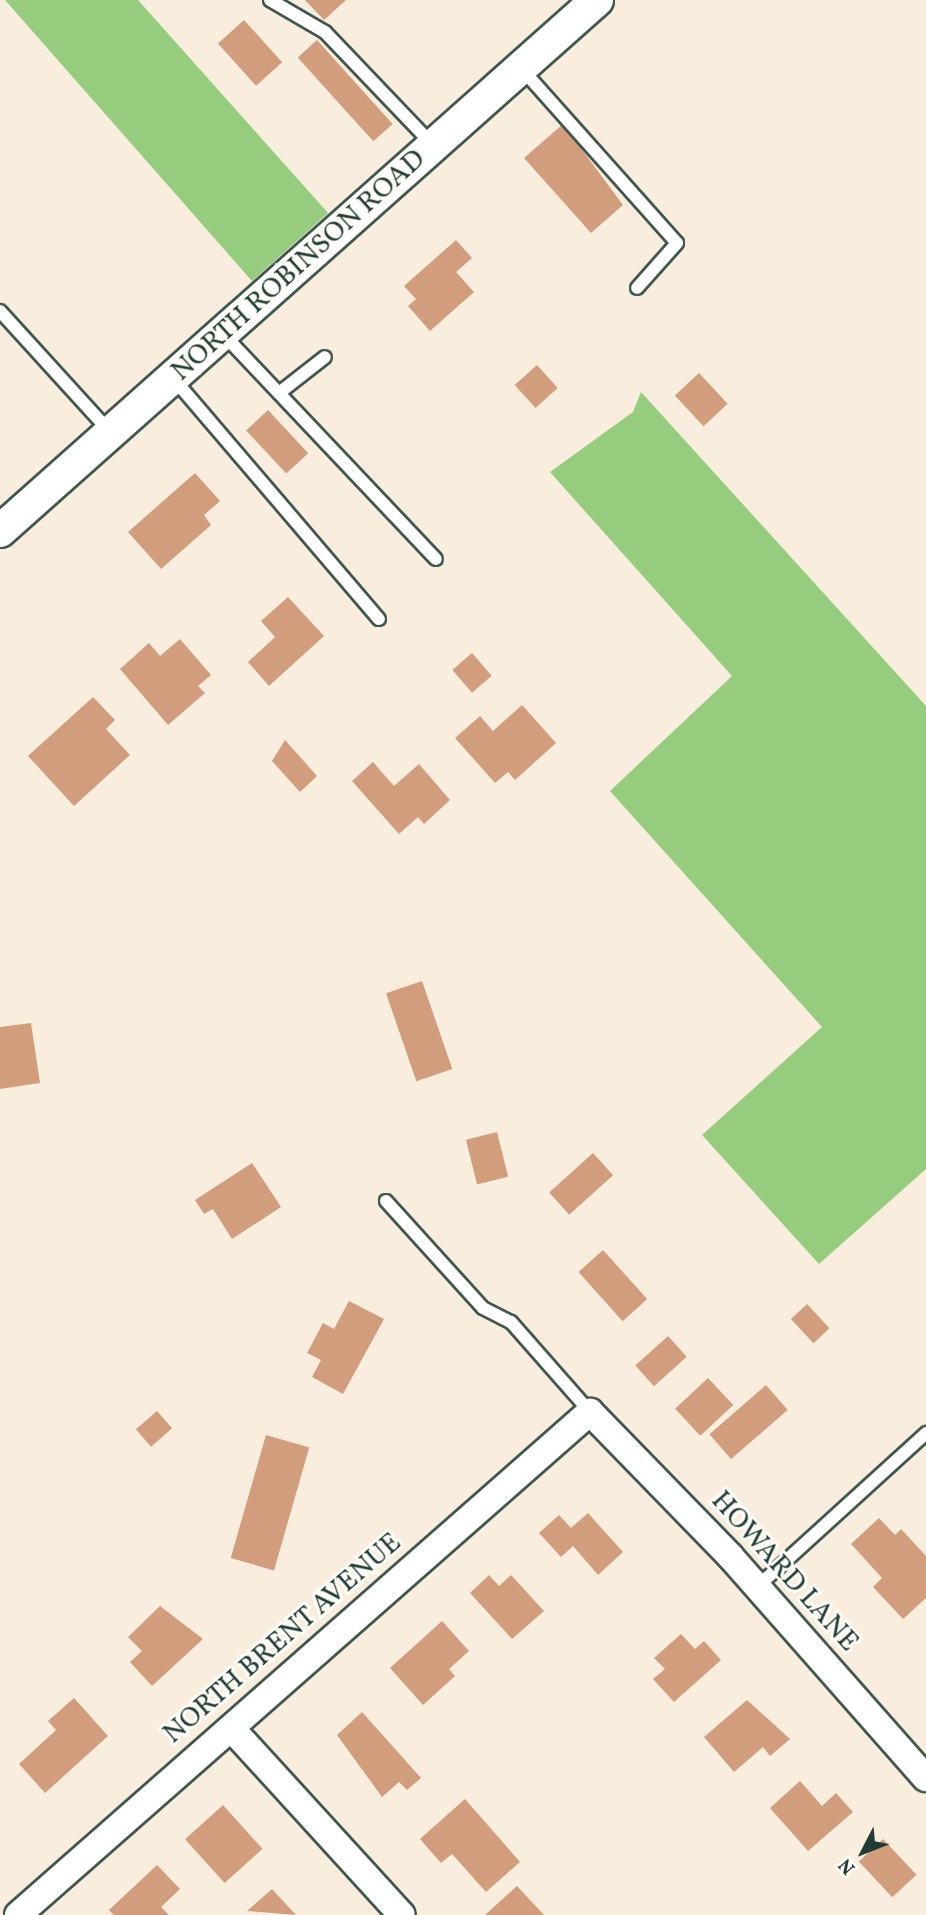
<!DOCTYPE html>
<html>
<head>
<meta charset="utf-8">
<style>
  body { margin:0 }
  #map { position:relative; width:926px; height:1915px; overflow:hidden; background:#f9eede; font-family:Vollkorn,serif }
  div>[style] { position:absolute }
  .green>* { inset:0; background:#95cc7e }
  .building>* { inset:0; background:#d29d7d; transform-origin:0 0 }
  .roads { filter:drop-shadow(2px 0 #40584e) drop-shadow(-2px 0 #40584e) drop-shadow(0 2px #40584e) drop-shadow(0 -2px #40584e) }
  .service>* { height:12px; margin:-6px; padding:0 6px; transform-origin:6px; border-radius:6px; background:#fff }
  .minor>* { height:26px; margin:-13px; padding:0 13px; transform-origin:13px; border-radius:13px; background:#fff }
  .tertiary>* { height:32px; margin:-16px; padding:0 16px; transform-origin:16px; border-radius:16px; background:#fff }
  span { translate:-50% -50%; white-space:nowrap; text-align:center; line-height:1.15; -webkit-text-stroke:6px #fdfcf7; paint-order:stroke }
  .street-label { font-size:28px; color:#1f3d34 }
  .north { position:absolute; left:828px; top:1817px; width:70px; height:70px; -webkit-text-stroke:5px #fdfcf7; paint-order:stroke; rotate:228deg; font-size:19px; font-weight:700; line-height:28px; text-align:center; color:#1f3d34 }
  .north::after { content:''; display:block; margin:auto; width:24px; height:32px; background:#1f3d34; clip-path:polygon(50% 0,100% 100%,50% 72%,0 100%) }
</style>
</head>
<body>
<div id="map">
  <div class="green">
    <div style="clip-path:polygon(5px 0,138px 0,328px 213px,252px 281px)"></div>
    <div style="clip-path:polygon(641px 392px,926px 706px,926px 1169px,819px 1264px,702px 1135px,822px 1027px,610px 791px,732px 676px,550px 472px,633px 412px)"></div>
  </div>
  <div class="building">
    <div style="clip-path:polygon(305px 0,346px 0,324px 20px)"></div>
    <div style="left:244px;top:20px;width:57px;height:35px;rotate:48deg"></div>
    <div style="left:317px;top:40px;width:113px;height:26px;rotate:48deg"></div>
    <div style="clip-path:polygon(563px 124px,623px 205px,591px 233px,524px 158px)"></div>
    <div style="clip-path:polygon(456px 240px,472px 258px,456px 272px,474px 292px,430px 331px,408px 306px,416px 299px,404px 286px)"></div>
    <div style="left:537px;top:365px;width:31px;height:30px;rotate:48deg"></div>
    <div style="left:699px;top:373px;width:42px;height:33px;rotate:47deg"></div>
    <div style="left:268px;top:410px;width:59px;height:30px;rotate:47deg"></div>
    <div style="clip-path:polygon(195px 473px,220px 501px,204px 515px,211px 525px,161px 569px,128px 532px)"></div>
    <div style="clip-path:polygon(288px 597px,324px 636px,269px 686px,248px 662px,275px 637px,261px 621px)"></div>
    <div style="clip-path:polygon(180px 639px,211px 675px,198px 686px,205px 693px,168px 725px,120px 669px,149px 643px,160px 656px)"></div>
    <div style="left:472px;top:653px;width:30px;height:26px;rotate:49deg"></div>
    <div style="clip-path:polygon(93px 697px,115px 720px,106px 729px,130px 755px,74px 806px,28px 756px)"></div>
    <div style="clip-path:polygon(522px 705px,556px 743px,515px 780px,508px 772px,495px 783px,455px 738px,480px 716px,493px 731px)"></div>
    <div style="clip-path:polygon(285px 740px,317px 776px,300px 792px,272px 761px)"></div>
    <div style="clip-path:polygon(373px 762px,394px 786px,419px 764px,450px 800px,424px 824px,418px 817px,399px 834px,352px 781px)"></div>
    <div style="left:422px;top:981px;width:93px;height:38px;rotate:71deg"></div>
    <div style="clip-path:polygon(31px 1023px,40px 1083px,0 1089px,0 1027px)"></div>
    <div style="left:497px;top:1132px;width:46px;height:32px;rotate:76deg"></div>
    <div style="left:593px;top:1153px;width:30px;height:59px;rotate:48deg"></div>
    <div style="clip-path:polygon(252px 1163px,281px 1207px,232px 1239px,213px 1209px,204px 1214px,195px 1200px)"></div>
    <div style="left:603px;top:1250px;width:66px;height:33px;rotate:48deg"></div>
    <div style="clip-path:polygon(349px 1301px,384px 1319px,343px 1394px,312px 1377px,321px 1360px,307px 1353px,323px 1323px,334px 1329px)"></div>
    <div style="left:807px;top:1304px;width:33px;height:22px;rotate:47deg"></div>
    <div style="left:668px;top:1336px;width:28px;height:44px;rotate:48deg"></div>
    <div style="left:708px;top:1378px;width:37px;height:45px;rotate:47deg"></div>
    <div style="left:766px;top:1385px;width:33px;height:75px;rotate:49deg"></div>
    <div style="left:157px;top:1411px;width:23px;height:28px;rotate:49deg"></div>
    <div style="left:266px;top:1435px;width:45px;height:128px;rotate:16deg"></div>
    <div style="clip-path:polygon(588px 1513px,623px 1552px,598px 1575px,573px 1546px,561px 1557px,539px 1533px,559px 1515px,571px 1528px)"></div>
    <div style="clip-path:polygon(879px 1518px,895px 1535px,901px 1529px,926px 1556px,926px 1598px,903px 1619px,873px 1587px,882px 1578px,851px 1544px)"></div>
    <div style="clip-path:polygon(489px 1575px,499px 1586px,511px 1575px,544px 1611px,512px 1639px,470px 1593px)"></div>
    <div style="clip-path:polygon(160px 1606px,203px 1639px,152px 1686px,130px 1662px,142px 1651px,128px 1637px)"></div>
    <div style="clip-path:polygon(442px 1621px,469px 1651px,449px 1669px,455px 1676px,423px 1705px,390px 1668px)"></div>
    <div style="clip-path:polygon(681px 1634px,695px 1649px,704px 1641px,721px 1660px,674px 1702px,653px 1679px,665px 1669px,654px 1658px)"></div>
    <div style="clip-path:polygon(74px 1698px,108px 1736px,45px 1793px,19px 1764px,56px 1730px,48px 1721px)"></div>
    <div style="clip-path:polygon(747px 1700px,790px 1739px,770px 1756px,763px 1747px,734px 1772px,704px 1737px)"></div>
    <div style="clip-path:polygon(362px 1712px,421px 1778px,407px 1790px,399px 1782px,382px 1797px,337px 1735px)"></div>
    <div style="clip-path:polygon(800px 1781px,822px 1806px,836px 1793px,853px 1812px,808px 1851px,770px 1808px)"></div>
    <div style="clip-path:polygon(465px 1799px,520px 1862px,486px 1892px,452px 1854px,441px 1863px,420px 1839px)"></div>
    <div style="left:223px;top:1805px;width:59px;height:51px;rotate:48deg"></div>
    <div style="left:883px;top:1839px;width:49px;height:33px;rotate:47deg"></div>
    <div style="clip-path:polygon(157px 1865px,180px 1889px,161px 1907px,169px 1915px,114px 1915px,109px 1910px)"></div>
    <div style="clip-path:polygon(517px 1886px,544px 1915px,485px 1915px)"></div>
    <div style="clip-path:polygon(272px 1889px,296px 1915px,247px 1911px)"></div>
  </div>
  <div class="roads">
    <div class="service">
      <div style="left:270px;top:0;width:64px;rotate:30.2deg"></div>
      <div style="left:325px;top:32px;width:156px;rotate:46.3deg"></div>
      <div style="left:521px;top:68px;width:234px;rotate:48.3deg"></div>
      <div style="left:677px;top:243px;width:60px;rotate:131.6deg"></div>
      <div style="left:0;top:311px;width:165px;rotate:47.7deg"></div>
      <div style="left:222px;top:333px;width:311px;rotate:46.6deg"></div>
      <div style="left:173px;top:378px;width:317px;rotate:49.5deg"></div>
      <div style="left:279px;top:393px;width:58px;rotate:-38deg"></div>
      <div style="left:386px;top:1201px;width:144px;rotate:47.8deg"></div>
      <div style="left:483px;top:1308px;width:31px;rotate:27deg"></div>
      <div style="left:511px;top:1322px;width:120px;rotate:48.7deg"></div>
      <div style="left:757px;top:1587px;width:229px;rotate:-42.3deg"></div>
    </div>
    <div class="minor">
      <div style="left:231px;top:1728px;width:253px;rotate:47.6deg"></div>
      <div style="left:18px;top:1915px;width:762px;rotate:-41.33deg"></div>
      <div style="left:590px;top:1412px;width:201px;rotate:45.8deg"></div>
      <div style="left:730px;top:1556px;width:296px;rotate:48.6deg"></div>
    </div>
    <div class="tertiary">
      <div style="left:0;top:531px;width:799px;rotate:-41.65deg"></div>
    </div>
  </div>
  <div class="street-label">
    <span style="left:299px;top:266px;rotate:-42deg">NORTH ROBINSON ROAD</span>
    <span style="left:784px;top:1572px;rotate:48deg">HOWARD LANE</span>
    <span style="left:283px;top:1639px;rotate:-41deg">NORTH BRENT AVENUE</span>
  </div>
  <div class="north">N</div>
</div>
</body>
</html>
